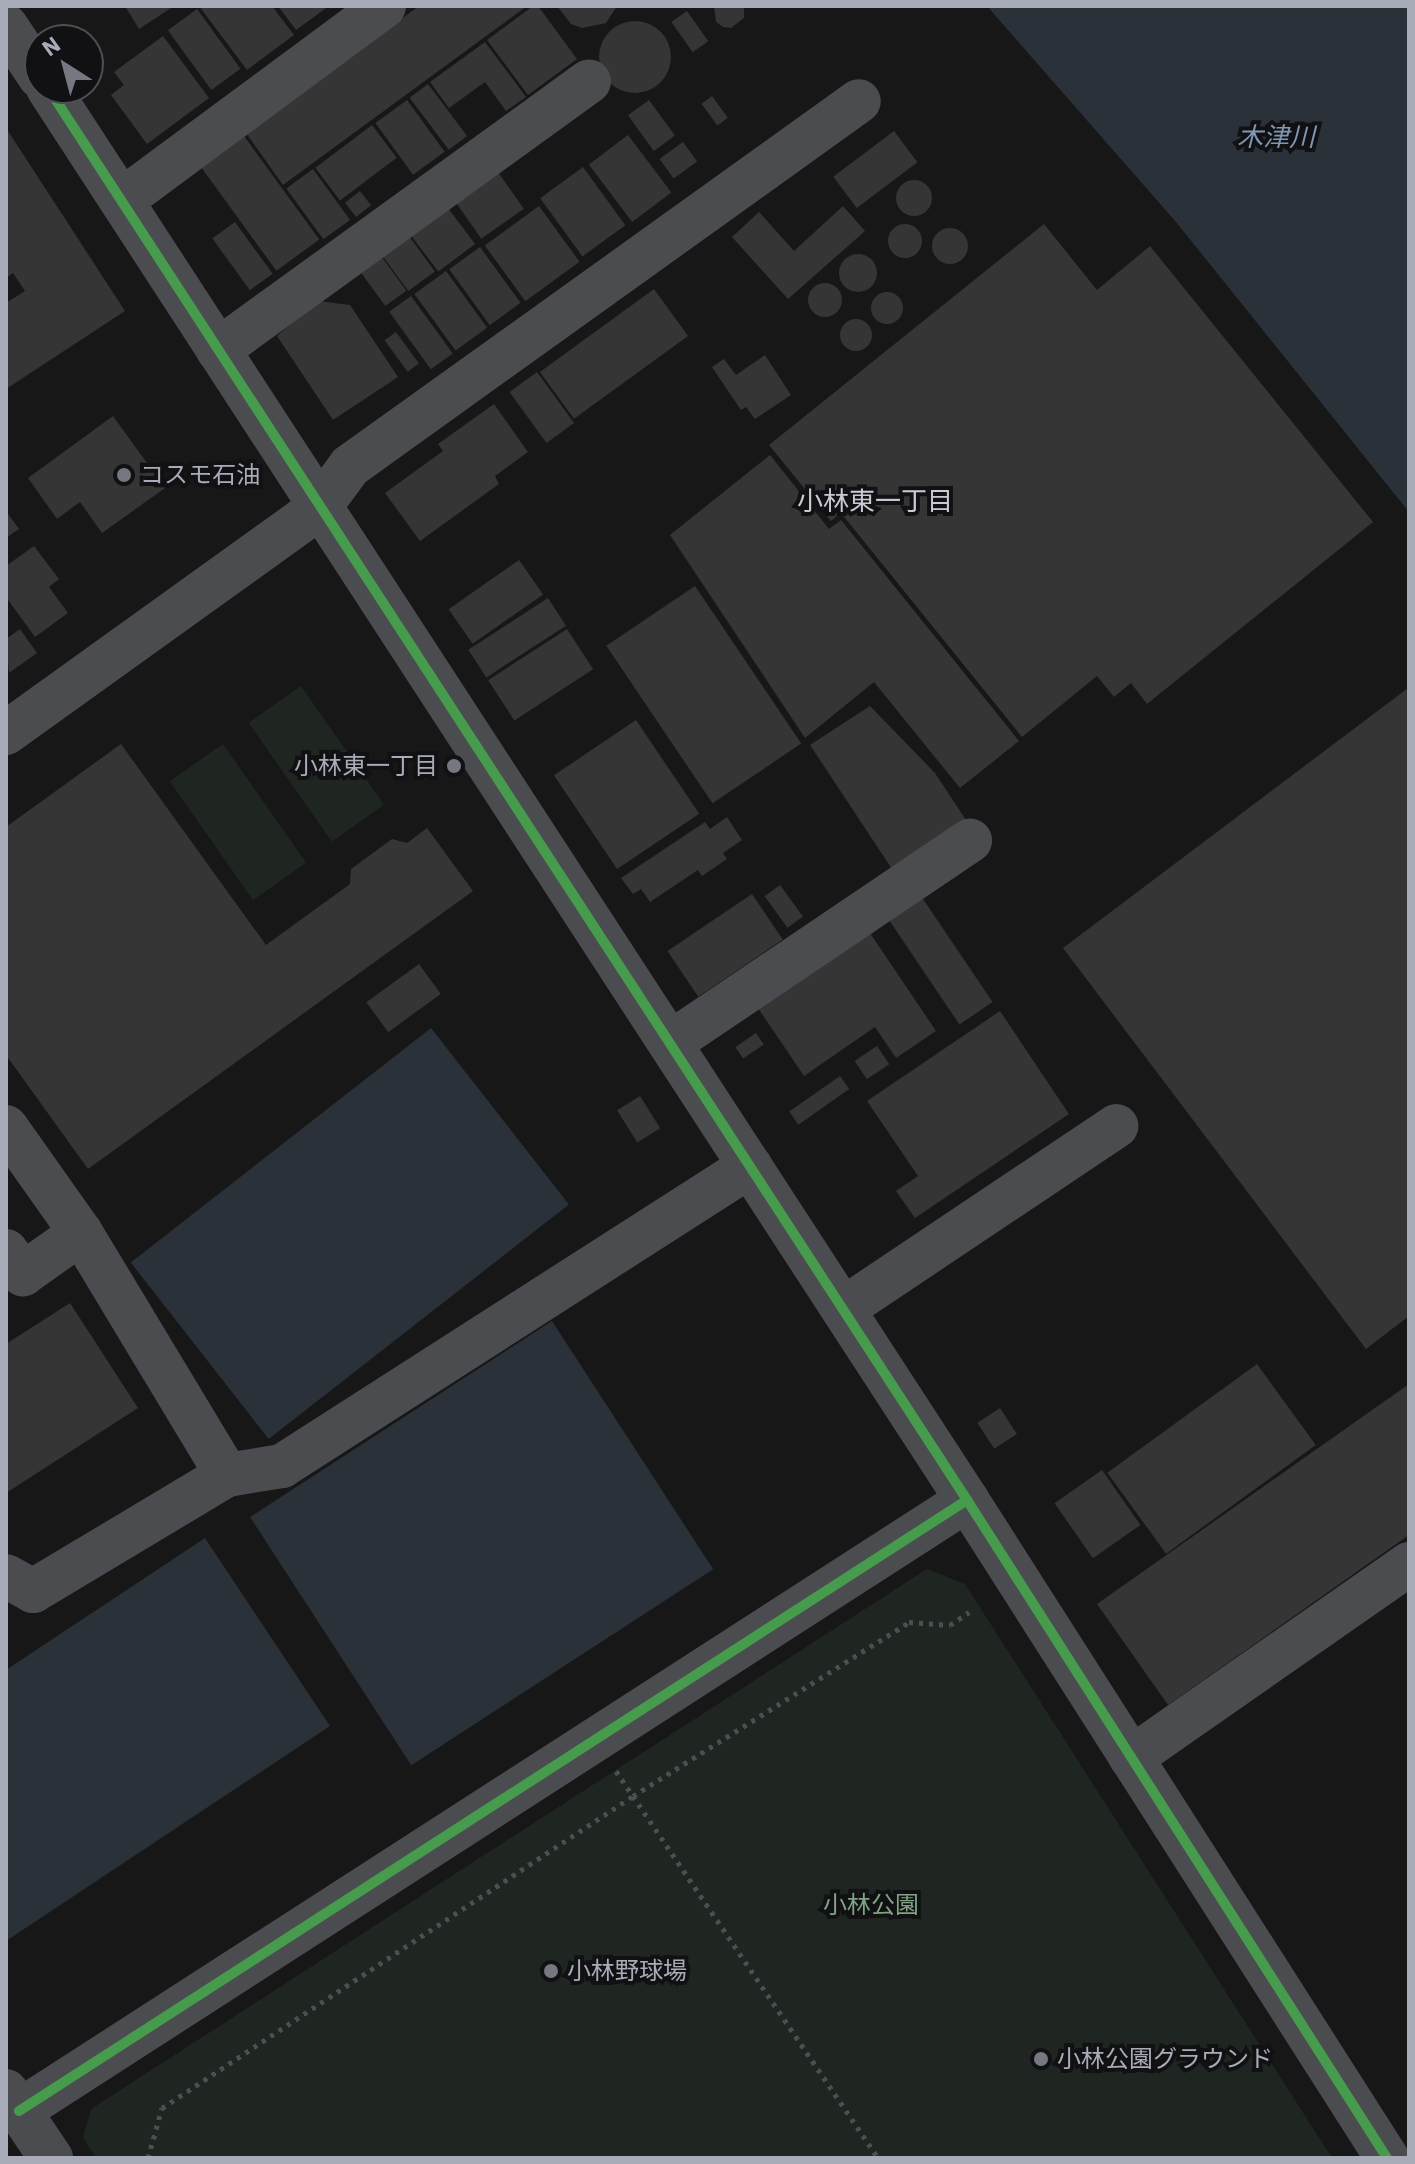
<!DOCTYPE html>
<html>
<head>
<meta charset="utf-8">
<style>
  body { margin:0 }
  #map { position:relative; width:1415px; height:2164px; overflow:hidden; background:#171717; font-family:"IBM Plex Sans","Noto Sans JP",sans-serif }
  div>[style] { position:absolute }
  .green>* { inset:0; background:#1f2621; transform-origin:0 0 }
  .water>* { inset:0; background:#2a3139; transform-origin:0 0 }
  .building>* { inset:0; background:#353536; transform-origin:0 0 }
  .round { border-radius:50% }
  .path>* { height:5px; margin-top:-2.5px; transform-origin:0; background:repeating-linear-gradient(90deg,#4d4e52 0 4px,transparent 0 10px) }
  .minor>* { height:44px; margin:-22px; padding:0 22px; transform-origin:22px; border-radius:22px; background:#4b4c50 }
  .cycleway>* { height:10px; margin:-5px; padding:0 5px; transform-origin:5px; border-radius:5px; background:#469c4c }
  .dots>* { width:22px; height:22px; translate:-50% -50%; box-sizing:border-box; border:4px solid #111113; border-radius:50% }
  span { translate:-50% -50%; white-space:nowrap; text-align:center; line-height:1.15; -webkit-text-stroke:8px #111113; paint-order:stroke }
  .poi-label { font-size:24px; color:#a8acb8 }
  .left { translate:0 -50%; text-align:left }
  .right { translate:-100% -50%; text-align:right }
  .park-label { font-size:24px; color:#7fa384 }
  .water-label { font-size:26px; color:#7f97b4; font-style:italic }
  .neighbourhood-label { font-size:26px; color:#c9cbd4 }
  .frame { position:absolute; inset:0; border:8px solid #a8acb8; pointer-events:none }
  .north { position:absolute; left:24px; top:24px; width:80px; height:80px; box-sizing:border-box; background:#111113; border:2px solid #4d4f55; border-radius:50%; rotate:324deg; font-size:22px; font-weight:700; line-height:32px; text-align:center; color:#a8acb8 }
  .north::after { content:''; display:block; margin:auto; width:28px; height:36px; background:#757880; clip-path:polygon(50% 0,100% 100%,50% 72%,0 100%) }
</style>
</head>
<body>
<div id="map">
  <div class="green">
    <div style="left:301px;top:686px;width:145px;height:64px;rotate:55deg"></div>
    <div style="left:223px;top:744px;width:145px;height:65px;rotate:55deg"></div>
    <div style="clip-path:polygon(927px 1569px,965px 1584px,1332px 2158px,96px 2158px,83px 2138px,91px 2109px)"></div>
  </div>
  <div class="water">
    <div style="clip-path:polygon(987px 6px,1409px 6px,1409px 512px,1176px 222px)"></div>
    <div style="left:431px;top:1028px;width:224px;height:381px;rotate:52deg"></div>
    <div style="left:552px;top:1321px;width:296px;height:360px;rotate:57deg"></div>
    <div style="clip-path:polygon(205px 1538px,330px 1726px,6px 1941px,6px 1670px)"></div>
  </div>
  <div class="building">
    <div style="clip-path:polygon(125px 6px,174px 6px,139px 29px)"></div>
    <div style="clip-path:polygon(199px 6px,272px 6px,294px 35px,247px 70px)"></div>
    <div style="clip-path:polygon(278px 6px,329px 6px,296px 30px)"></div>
    <div style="clip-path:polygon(419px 6px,527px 6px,283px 185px,246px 133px)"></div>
    <div style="clip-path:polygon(533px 6px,538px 6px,577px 59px,528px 95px,487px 40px)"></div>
    <div style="clip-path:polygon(557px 6px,617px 6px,606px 23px,582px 28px,571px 24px)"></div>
    <div style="clip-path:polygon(714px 6px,744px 6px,744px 18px,731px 28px,723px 27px,716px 22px)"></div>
    <div style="left:197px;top:9px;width:74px;height:36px;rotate:54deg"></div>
    <div style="left:687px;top:11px;width:37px;height:19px;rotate:55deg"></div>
    <div class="round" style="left:599px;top:21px;width:72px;height:72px"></div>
    <div style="clip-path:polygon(163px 36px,209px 98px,147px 144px,111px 95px,124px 85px,114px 72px)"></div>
    <div style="clip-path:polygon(485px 42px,526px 97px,506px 111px,485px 82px,449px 108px,430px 82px)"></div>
    <div style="left:428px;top:84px;width:65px;height:23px;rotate:53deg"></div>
    <div style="left:712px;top:96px;width:27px;height:13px;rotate:54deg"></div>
    <div style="left:407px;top:100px;width:64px;height:39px;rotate:54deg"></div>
    <div style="left:649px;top:100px;width:44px;height:26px;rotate:54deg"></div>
    <div style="left:372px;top:125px;width:41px;height:71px;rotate:53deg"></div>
    <div style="clip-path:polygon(6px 128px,125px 311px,6px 389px,6px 303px,25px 291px,13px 273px,6px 278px)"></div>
    <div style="left:894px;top:131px;width:39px;height:76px;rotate:53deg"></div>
    <div style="left:628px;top:135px;width:72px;height:49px;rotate:53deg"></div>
    <div style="left:244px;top:136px;width:128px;height:53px;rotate:54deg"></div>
    <div style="left:683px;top:142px;width:24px;height:29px;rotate:54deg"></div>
    <div style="left:583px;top:167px;width:72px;height:53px;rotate:54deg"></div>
    <div style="left:313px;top:169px;width:63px;height:33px;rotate:54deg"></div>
    <div style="left:498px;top:172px;width:45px;height:52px;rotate:55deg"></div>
    <div class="round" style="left:896px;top:180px;width:36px;height:36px"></div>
    <div style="left:360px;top:191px;width:18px;height:19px;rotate:52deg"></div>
    <div style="left:539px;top:206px;width:69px;height:67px;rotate:54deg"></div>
    <div style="clip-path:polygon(843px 206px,865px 231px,788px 299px,732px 237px,759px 212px,794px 251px)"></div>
    <div style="left:448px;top:208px;width:45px;height:46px;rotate:53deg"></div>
    <div style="left:235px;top:222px;width:64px;height:28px;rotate:54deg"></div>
    <div class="round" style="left:888px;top:224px;width:34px;height:34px"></div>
    <div style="clip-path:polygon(1044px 224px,1097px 290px,1150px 246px,1373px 522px,1147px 704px,1131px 683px,1114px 697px,1097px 676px,1022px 737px,841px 513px,831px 521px,769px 445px)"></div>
    <div class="round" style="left:932px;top:228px;width:36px;height:36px"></div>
    <div style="left:409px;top:236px;width:44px;height:33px;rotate:54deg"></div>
    <div style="left:480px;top:247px;width:69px;height:38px;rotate:54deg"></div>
    <div class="round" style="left:839px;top:254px;width:38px;height:38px"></div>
    <div style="left:381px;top:256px;width:43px;height:26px;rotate:54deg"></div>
    <div style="left:446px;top:271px;width:70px;height:39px;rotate:54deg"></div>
    <div class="round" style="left:808px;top:283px;width:34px;height:34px"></div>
    <div style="left:654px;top:289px;width:58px;height:141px;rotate:54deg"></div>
    <div class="round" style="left:871px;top:292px;width:32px;height:32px"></div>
    <div style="left:411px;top:296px;width:71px;height:27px;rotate:54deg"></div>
    <div style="clip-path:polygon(318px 301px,350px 305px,398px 377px,333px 420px,277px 336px)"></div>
    <div class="round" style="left:840px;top:319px;width:32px;height:32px"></div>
    <div style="left:396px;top:332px;width:39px;height:14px;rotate:54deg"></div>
    <div style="clip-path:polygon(765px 355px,791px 395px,755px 419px,746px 407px,741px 410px,712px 367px,724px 359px,736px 375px)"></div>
    <div style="left:537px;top:372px;width:63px;height:34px;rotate:54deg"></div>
    <div style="clip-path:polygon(494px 404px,528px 452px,495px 476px,499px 484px,420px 541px,385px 493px,443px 451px,438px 444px)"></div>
    <div style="clip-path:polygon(113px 416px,165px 488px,102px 533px,80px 502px,57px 519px,28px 478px)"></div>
    <div style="clip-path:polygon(770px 455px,829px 529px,841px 520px,1019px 741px,960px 788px,874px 682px,805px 738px,670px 535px)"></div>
    <div style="clip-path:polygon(6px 511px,19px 529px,6px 538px)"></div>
    <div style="clip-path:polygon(34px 546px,59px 579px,49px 587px,68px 613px,35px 637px,6px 597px,6px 566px)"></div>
    <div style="left:519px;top:560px;width:42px;height:86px;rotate:55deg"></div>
    <div style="left:695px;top:586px;width:190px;height:107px;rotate:56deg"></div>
    <div style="left:548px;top:598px;width:33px;height:95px;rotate:57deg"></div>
    <div style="clip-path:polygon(20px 629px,37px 653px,9px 673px,6px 639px)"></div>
    <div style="left:567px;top:629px;width:48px;height:94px;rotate:57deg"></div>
    <div style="clip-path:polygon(1408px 688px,1409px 1316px,1366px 1349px,1063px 948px)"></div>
    <div style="clip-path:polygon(870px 706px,935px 773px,968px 823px,894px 872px,810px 745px)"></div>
    <div style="left:636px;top:720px;width:113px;height:99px;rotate:56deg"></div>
    <div style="clip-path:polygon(121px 744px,266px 945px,350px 884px,351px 869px,392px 839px,407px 843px,427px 828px,473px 891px,88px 1169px,6px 1055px,6px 827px)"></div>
    <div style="clip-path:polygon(727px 817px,742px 840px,723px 853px,727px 859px,702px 876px,698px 870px,650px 902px,641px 889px,633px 894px,621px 878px,705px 822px,710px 829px)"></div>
    <div style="left:780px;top:885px;width:39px;height:19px;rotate:54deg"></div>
    <div style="left:752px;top:894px;width:55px;height:102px;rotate:56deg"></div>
    <div style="left:921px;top:896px;width:128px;height:40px;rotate:56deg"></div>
    <div style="clip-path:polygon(870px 933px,936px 1031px,896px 1058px,875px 1027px,804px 1076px,758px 1008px)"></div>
    <div style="left:419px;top:964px;width:37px;height:65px;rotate:54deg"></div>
    <div style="clip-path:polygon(1000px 1011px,1069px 1114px,915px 1218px,896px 1191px,918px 1176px,867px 1101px)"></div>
    <div style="left:756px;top:1033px;width:14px;height:25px;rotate:56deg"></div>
    <div style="left:877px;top:1046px;width:22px;height:27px;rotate:56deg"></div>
    <div style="left:840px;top:1076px;width:16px;height:62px;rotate:55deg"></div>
    <div style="left:640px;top:1096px;width:38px;height:27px;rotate:58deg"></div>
    <div style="clip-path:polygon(70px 1303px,138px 1408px,6px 1493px,6px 1344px)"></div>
    <div style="left:1257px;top:1364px;width:100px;height:185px;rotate:54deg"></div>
    <div style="clip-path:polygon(1409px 1384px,1409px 1535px,1168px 1705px,1097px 1604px)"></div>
    <div style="left:1000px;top:1408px;width:31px;height:27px;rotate:57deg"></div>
    <div style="left:1102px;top:1470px;width:67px;height:58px;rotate:55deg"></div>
  </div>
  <div class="path">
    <div style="left:616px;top:1771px;width:467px;rotate:55.9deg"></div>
    <div style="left:148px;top:2158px;width:52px;rotate:-74.4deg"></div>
    <div style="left:162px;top:2108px;width:565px;rotate:-33.52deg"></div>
    <div style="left:633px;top:1796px;width:326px;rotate:-32.2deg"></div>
    <div style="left:909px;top:1622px;width:41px;rotate:4.2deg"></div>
    <div style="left:950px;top:1625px;width:23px;rotate:-34deg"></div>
  </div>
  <div class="minor">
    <div style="left:6px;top:26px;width:61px;rotate:56.3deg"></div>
    <div style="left:48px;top:88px;width:1685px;rotate:56.94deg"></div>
    <div style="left:967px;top:1500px;width:781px;rotate:57.45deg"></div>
    <div style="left:122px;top:200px;width:326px;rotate:-36.5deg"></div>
    <div style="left:218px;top:350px;width:458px;rotate:-35.9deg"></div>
    <div style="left:6px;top:733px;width:385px;rotate:-35.7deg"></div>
    <div style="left:319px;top:508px;width:52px;rotate:-53.6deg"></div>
    <div style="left:350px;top:466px;width:626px;rotate:-35.64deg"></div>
    <div style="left:670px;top:1043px;width:362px;rotate:-34deg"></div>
    <div style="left:6px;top:1127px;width:130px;rotate:54.7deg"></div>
    <div style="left:81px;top:1233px;width:283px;rotate:58.9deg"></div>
    <div style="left:6px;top:1251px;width:29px;rotate:54deg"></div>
    <div style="left:23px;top:1274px;width:71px;rotate:-35.3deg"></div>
    <div style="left:843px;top:1309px;width:329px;rotate:-33.8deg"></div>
    <div style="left:6px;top:1576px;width:31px;rotate:29deg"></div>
    <div style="left:33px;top:1591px;width:226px;rotate:-30.9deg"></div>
    <div style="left:227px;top:1475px;width:56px;rotate:-9.3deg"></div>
    <div style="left:282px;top:1466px;width:556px;rotate:-32.66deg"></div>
    <div style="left:1131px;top:1758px;width:339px;rotate:-34.9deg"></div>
    <div style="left:6px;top:2091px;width:81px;rotate:56.1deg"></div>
    <div style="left:19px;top:2111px;width:1128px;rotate:-32.8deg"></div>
  </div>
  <div class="cycleway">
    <div style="left:48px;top:88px;width:1685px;rotate:56.94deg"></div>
    <div style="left:967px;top:1500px;width:781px;rotate:57.45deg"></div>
    <div style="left:19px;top:2111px;width:1128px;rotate:-32.8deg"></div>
  </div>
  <div class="dots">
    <div style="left:124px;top:475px;background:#757880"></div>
    <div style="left:454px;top:766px;background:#757880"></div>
    <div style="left:551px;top:1971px;background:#757880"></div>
    <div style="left:1041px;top:2059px;background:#757880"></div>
  </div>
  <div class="poi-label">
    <span class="left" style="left:140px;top:475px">コスモ石油</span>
    <span class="right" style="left:438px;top:766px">小林東一丁目</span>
    <span class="left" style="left:567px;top:1971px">小林野球場</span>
    <span class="left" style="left:1057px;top:2059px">小林公園グラウンド</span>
  </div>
  <div class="park-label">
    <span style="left:871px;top:1905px">小林公園</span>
  </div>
  <div class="water-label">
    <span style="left:1276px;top:137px">木津川</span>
  </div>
  <div class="neighbourhood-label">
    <span style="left:875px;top:501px">小林東一丁目</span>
  </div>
  <div class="frame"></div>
  <div class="north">N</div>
</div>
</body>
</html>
